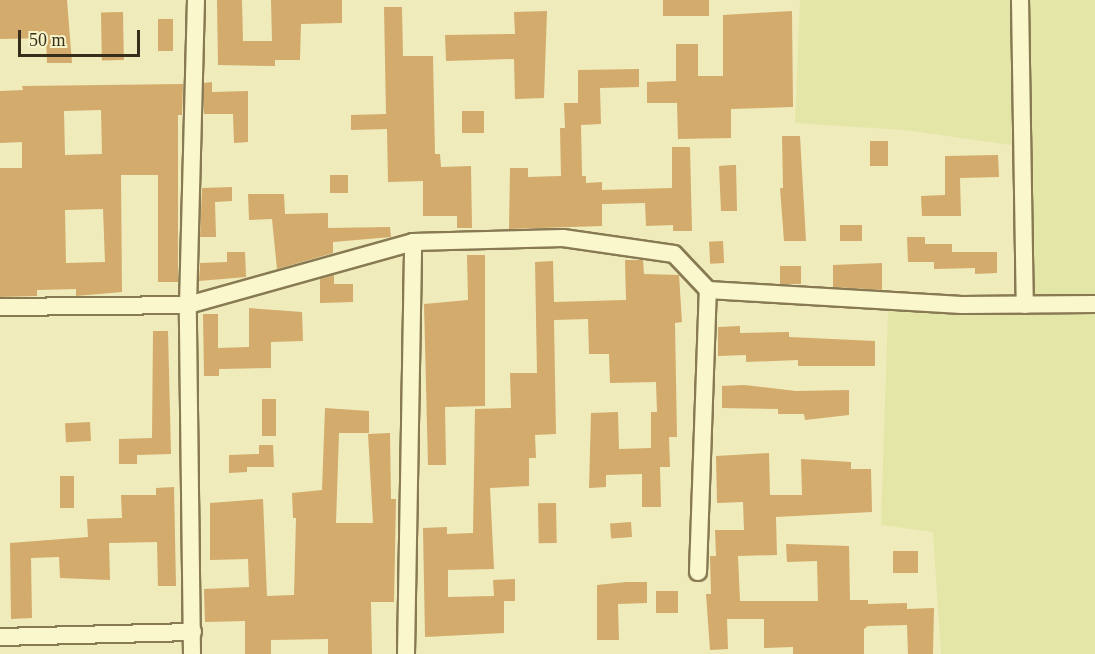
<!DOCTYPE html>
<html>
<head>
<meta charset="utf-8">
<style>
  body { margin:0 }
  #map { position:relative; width:1095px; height:654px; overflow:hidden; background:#f0ebba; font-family:"Times New Roman",serif }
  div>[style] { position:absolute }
  .farmland>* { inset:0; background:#e4e6a7 }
  .building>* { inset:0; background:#d2ab6d; transform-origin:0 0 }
  .roads { filter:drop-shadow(2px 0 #887a53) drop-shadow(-2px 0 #887a53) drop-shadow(0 2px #887a53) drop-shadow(0 -2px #887a53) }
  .street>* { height:16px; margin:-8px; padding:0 8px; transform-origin:8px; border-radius:8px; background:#fbf7cd }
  span { translate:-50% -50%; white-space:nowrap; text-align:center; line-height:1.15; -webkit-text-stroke:6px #f7f4ca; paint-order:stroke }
  .scale { position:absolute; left:18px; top:30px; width:122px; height:27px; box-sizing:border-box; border:3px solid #362d1a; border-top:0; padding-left:8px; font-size:18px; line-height:21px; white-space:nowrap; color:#362d1a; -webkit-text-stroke:4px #f7f4ca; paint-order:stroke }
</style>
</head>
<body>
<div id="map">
  <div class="farmland">
    <div style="clip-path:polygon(800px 0,1095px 0,1095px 654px,941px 654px,933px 532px,881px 525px,888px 310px,1033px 312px,1032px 148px,905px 130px,795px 123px)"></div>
  </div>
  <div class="building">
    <div style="clip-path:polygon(0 0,67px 0,72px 63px,47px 63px,46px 38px,0 39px)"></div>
    <div style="clip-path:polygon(217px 0,242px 0,243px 41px,272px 41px,271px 0,342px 0,342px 23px,301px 24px,300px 60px,275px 60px,275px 66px,218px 65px)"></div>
    <div style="left:663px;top:0;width:46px;height:16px"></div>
    <div style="clip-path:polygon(384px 7px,402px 7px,403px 56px,433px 56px,435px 154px,440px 154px,441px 167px,471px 166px,472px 228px,457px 228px,457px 216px,423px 216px,423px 181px,388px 182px,387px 129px,351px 130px,351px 115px,386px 114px)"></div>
    <div style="clip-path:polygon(547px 11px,544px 98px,515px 99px,514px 59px,446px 61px,445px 35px,515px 34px,514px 12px)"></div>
    <div style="clip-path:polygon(792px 11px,793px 107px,731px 109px,731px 138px,678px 139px,677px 103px,647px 103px,647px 82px,676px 81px,676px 44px,698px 44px,698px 76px,723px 76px,723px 15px)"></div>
    <div style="left:123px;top:12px;width:48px;height:22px;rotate:89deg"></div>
    <div style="left:158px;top:19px;width:15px;height:32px"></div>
    <div style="clip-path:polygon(639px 69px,639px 87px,600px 88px,601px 124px,581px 125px,582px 176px,586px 176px,586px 183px,602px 182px,602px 190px,672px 188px,672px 147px,690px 147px,692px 231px,673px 231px,673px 225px,646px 226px,645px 203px,602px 204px,602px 226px,509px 229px,510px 168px,528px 168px,528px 177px,561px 176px,560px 128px,565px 128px,564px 103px,578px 103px,578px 70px)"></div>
    <div style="clip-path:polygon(212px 82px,212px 92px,248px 91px,248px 142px,234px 143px,233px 114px,204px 114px,204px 83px)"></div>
    <div style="clip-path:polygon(evenodd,183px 84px,182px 115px,178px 115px,178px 282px,158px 282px,158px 175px,121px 175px,122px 292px,76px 296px,76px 289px,37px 290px,37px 296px,0 297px,0 168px,22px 168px,22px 142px,0 143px,0 91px,23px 90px,22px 86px,183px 84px,101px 110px,102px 154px,65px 155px,64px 111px,101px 110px,183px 84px,103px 209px,105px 262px,66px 263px,65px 210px,103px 209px)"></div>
    <div style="left:484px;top:111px;width:22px;height:22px;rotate:90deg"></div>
    <div style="clip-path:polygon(782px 136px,800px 136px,806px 241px,784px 241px,780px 188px,783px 188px)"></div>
    <div style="left:888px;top:141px;width:25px;height:18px;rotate:90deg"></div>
    <div style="clip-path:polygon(998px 155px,999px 177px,960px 178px,961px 216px,922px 216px,921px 196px,945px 195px,945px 156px)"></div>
    <div style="clip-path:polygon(732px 165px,736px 165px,737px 211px,721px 211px,719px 166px)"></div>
    <div style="left:330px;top:175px;width:18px;height:18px"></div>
    <div style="clip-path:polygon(232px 187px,232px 201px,215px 202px,216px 237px,200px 237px,202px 188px)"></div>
    <div style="clip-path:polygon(248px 194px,284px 194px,285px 214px,328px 213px,328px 228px,390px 227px,391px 237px,333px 242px,333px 253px,277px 269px,272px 219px,249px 220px)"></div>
    <div style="left:840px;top:225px;width:22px;height:16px"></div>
    <div style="clip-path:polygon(907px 237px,925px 237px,925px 244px,952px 244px,952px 252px,997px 252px,997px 273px,975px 274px,975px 268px,934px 269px,934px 262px,908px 262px)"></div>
    <div style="left:723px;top:241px;width:22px;height:14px;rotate:87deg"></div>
    <div style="clip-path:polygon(227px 252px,245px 252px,246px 277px,199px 281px,200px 263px,227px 262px)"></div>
    <div style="clip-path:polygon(467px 255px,485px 255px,485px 406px,445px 407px,446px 465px,428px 465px,424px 304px,468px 300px)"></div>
    <div style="clip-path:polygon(625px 260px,643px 260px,644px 274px,679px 275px,682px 322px,675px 323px,677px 437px,669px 437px,670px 467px,660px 467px,661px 507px,642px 507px,642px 474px,606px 475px,606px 487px,589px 488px,591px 413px,618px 412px,619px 449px,651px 448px,651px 412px,657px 412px,656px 382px,610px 383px,609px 354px,589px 354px,588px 319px,554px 320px,556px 434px,535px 435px,536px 458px,529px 458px,529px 486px,490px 488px,494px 569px,448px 570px,448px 597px,494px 596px,493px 580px,515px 579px,515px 601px,504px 601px,504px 633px,425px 637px,423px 528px,447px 527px,447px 534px,473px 533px,475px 409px,511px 408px,510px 373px,537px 373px,535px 262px,553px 261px,554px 302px,626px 300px)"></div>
    <div style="clip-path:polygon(882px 263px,882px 290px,833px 287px,833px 265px)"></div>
    <div style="left:780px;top:266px;width:21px;height:18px"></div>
    <div style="clip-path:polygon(334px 275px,334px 284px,353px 284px,353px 302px,320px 303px,320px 279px)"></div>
    <div style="clip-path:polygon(249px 308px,302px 312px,303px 341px,271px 342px,271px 368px,219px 369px,219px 376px,204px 376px,203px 314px,218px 314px,218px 348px,249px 347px)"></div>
    <div style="clip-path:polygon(740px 326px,740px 333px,789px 332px,789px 337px,875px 341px,875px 366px,798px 366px,798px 360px,746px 362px,746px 355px,718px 356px,718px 327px)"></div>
    <div style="clip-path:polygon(153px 331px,168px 331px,171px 454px,137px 455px,137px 464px,119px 464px,119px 439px,152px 438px)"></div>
    <div style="clip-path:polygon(744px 385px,796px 391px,849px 390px,849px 415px,805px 420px,804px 414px,778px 414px,778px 409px,722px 408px,722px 386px)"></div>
    <div style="left:262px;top:399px;width:14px;height:37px"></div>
    <div style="clip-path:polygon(325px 408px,369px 411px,369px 433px,339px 433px,336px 523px,373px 523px,368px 434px,390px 433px,391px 499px,396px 499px,394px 602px,371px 602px,372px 654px,328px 654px,328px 639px,271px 640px,271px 654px,245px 654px,245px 621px,205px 622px,204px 589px,249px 587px,248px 559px,210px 560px,210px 503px,263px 499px,267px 596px,294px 595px,296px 518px,293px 518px,292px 493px,322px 490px)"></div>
    <div style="left:90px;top:422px;width:19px;height:25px;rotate:87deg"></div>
    <div style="clip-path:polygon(259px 445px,273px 445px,274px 467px,247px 467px,247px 472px,229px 473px,229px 455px,259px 454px)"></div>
    <div style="clip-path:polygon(769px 453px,770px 495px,802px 495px,801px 459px,851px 462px,851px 469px,871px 469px,872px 512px,776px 517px,777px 555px,738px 556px,740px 601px,818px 601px,817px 561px,787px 562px,786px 544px,849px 546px,850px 600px,868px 600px,868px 604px,907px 603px,907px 609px,934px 608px,933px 654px,908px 654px,907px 625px,868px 626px,864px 629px,864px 654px,793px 654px,793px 647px,764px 648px,764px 619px,727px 619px,728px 649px,710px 650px,706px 594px,711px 594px,710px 556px,716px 556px,715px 530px,744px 530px,743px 502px,717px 503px,716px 456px)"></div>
    <div style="left:60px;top:476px;width:14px;height:32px"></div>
    <div style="clip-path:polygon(174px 487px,176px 586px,158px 586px,157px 542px,109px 543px,110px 580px,60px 578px,59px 557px,31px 558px,32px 618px,11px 619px,10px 543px,88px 537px,87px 519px,122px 518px,121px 495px,156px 495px,156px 488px)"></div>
    <div style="left:556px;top:503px;width:40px;height:18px;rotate:89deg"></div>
    <div style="left:631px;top:522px;width:15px;height:21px;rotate:86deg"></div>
    <div style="left:893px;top:551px;width:25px;height:22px"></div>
    <div style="clip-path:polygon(626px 582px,647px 582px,647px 603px,618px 604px,619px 640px,597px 640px,597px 585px)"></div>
    <div style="left:656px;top:591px;width:22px;height:22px"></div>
  </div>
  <div class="roads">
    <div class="street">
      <div style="left:1020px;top:0;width:305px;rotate:89.1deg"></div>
      <div style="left:0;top:307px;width:188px;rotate:-0.6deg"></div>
      <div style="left:188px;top:305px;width:234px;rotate:-15.6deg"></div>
      <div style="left:413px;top:242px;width:150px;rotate:-1.5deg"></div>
      <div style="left:563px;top:238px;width:112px;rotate:8.2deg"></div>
      <div style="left:674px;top:254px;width:50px;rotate:46.6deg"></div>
      <div style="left:708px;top:290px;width:254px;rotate:3.4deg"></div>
      <div style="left:962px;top:305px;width:133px;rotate:-0.4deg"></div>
      <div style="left:698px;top:572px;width:282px;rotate:-88deg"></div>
      <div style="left:0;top:637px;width:193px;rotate:-1.5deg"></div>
      <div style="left:192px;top:654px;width:349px;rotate:-90.7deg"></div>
      <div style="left:188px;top:305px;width:305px;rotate:-88.5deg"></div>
      <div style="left:406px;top:654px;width:412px;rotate:-89deg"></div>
    </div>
  </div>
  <div class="scale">50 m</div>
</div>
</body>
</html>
